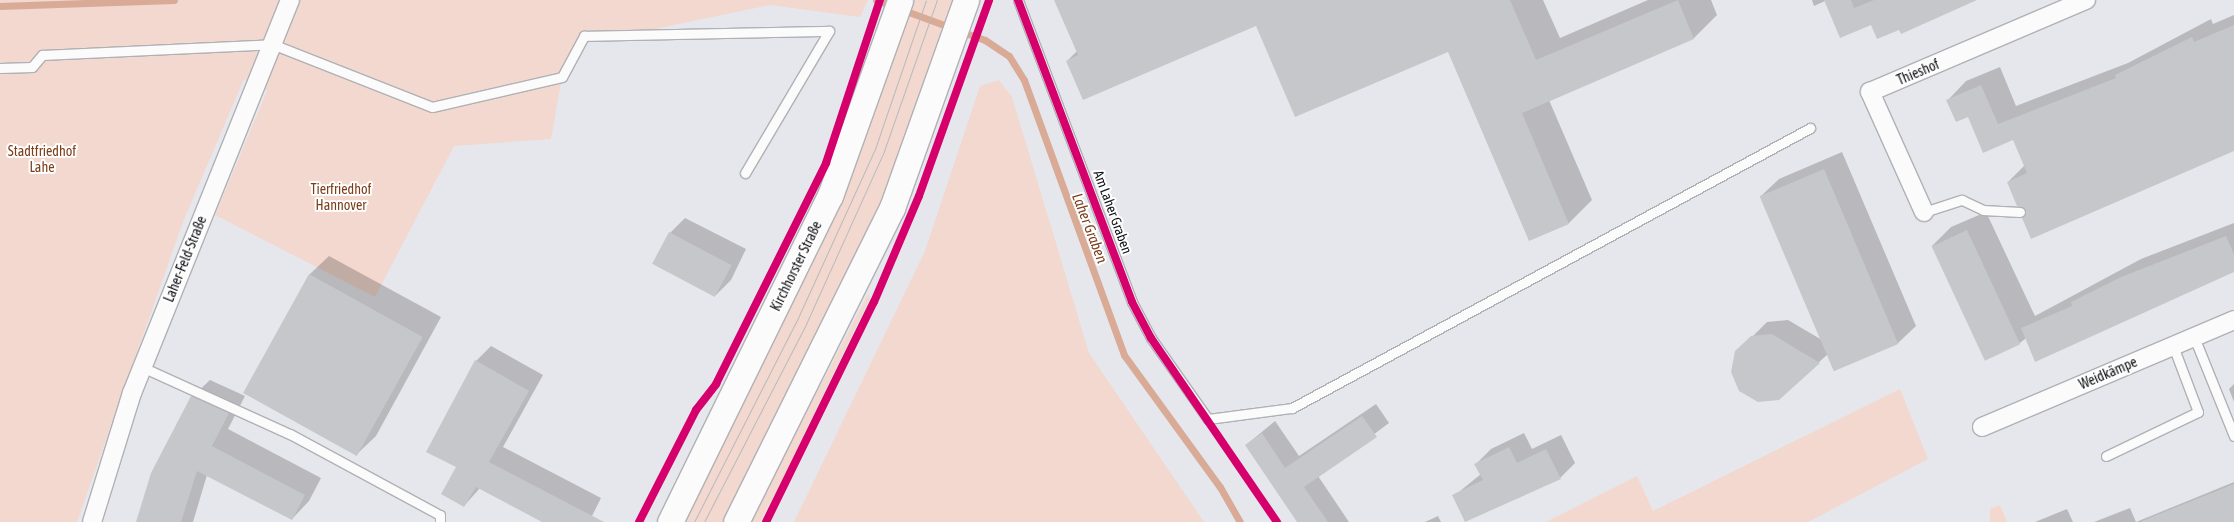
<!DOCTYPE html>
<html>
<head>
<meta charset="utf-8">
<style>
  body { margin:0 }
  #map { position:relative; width:2234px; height:522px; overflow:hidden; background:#e6e7ed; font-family:"Asap Condensed",sans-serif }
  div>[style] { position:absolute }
  .green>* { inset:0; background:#f2d8ce }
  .shadow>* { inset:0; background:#0003 }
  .stream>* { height:7px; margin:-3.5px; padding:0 3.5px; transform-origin:3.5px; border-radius:3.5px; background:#d9aa95 }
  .building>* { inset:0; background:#c6c7cb; transform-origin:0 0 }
  .roads { filter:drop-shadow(1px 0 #b0b1b5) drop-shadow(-1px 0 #b0b1b5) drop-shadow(0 1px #b0b1b5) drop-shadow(0 -1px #b0b1b5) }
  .lane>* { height:9px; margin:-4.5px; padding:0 4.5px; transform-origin:4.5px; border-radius:4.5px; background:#fbfbfc }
  .street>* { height:18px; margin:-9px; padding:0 9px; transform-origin:9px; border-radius:9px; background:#fbfbfc }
  .secondary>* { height:25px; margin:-12.5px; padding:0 12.5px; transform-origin:12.5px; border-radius:12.5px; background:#fbfbfc }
  .tram>* { height:1px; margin:-0.5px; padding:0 0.5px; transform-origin:0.5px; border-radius:0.5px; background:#bababc }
  .cycleway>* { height:8px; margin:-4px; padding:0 4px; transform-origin:4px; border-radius:4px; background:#d6006c }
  span { translate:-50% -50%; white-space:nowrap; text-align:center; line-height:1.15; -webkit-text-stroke:4px #fff; paint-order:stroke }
  .street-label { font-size:14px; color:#101115 }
  .park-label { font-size:14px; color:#7c3d19 }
  .water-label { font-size:15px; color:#7d3e1a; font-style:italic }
</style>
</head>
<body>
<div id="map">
  <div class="green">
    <div style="clip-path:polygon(0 0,868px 0,860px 17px,770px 5px,626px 35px,584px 36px,562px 77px,551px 139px,454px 146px,375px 297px,215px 215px,267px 91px,244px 79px,183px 222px,77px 522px,0 522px)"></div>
    <div style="clip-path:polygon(912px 0,954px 0,916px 113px,873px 223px,724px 522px,680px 522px,824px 235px,880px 96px)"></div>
    <div style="clip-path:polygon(999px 80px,1012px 97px,1089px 353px,1204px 522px,794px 522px,925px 251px,980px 86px)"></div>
    <div style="clip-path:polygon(868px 294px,870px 298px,780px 484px,760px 522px,750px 522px)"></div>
    <div style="clip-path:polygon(1900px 389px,1928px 459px,1808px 522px,1546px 522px,1637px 476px,1653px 511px)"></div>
    <div style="clip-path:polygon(2000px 505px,2007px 522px,1990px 522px,1990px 509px)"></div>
  </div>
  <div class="shadow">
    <div style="clip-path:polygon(1056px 0,1543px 0,1560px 38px,1648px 0,1711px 0,1717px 15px,1694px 38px,1549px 100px,1592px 200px,1569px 223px,1530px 240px,1449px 50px,1257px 24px,1067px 61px,1077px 51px)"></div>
    <div style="clip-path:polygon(1812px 0,1976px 0,1900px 28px,1871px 24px,1825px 1px,1814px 6px)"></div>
    <div style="clip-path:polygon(2234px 15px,2234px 149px,2027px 209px,2008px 182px,2025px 165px,2014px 139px,1948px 100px,1966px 81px,2000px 67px,2016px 106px,2128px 63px,2211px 19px,2213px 24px)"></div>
    <div style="clip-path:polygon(1842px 152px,1916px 326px,1898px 343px,1828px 354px,1778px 399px,1749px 340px,1767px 322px,1788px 320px,1822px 340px,1761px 196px,1779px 179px)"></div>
    <div style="clip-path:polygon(1986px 212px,2035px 316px,2141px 259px,2234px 223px,2234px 270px,2036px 360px,2026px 338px,2020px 343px,1932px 246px,1951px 227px)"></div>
    <div style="clip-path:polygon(685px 218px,746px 249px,731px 280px,716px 295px,670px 233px)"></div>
    <div style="clip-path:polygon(329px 256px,441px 317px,376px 436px,357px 454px,245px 393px,310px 274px)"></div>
    <div style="clip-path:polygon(491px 346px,543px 375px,503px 447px,601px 498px,589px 522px,545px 522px,480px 488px,464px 506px,458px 467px,476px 361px)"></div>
    <div style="clip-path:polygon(210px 380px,245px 396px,228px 429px,321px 478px,309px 501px,292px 519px,207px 475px,193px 522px,137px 522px,192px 397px)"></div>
    <div style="clip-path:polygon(2234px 384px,2234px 402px,2229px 389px)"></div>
    <div style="clip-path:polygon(1376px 404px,1389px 423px,1318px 476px,1349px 522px,1299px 522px,1246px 445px,1275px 421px,1299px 456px)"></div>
    <div style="clip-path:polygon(1524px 433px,1532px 449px,1561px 435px,1575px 463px,1560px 478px,1454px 496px,1481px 474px,1476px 464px,1491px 449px)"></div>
    <div style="clip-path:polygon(2234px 482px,2234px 522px,2094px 522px,2130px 508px,2136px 522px)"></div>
    <div style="clip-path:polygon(2067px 509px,2073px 522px,2035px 522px)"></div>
    <div style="clip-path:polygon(1438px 516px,1441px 522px,1425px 522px)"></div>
  </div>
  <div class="stream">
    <div style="left:876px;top:0;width:116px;rotate:20.2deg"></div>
    <div style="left:985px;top:40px;width:29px;rotate:34deg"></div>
    <div style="left:1009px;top:56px;width:28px;rotate:58deg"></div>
    <div style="left:1024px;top:80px;width:293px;rotate:70deg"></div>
    <div style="left:1124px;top:355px;width:163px;rotate:54deg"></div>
    <div style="left:1220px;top:487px;width:40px;rotate:60.3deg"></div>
    <div style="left:0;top:6px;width:174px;rotate:-2deg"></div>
  </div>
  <div class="building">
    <div style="clip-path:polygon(1054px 0,1510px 0,1536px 60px,1678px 0,1694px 39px,1522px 113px,1569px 224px,1529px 241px,1448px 52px,1295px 117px,1256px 26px,1083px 100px,1066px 61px,1078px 55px)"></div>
    <div style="clip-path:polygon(1824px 0,1851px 0,1854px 8px,1874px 0,1977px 0,1901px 34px,1899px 30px,1877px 39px,1871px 25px,1840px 38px)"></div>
    <div style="clip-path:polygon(2234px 25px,2234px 151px,2031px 239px,2022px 218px,2026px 210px,2017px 206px,2007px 182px,2027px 173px,2013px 140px,1983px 153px,1968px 117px,1956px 122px,1946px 100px,1981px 85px,1998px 124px,2116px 78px,2115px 75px,2192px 37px,2194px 42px)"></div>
    <div style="left:1824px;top:169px;width:190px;height:70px;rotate:67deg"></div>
    <div style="left:1967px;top:230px;width:126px;height:39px;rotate:65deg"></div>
    <div style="left:669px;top:232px;width:71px;height:36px;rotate:28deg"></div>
    <div style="clip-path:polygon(2226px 236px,2234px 254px,2234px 272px,2035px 362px,2021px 328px,2072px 306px,2071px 302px,2121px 277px)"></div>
    <div style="left:309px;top:274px;width:130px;height:136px;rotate:29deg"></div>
    <div style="clip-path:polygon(1772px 334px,1820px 363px,1779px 400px,1758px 402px,1739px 391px,1731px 372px,1735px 351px,1751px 336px)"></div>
    <div style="clip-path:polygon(475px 360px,529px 391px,489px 462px,604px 522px,542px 522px,476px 487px,464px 507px,441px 494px,456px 467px,426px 452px)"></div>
    <div style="clip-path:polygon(191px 396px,229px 413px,212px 446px,305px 495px,292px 520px,197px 471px,181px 522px,136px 522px,151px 473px)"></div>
    <div style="clip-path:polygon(1362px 416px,1377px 437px,1304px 487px,1328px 522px,1297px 522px,1245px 445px,1262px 433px,1285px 468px)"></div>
    <div style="clip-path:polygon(1509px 447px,1517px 463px,1546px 449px,1561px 479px,1465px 522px,1452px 495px,1483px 480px,1474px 464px)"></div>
    <div style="clip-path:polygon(2234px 484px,2234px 522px,2142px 522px,2142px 521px)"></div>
  </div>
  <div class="roads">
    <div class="lane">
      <div style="left:1018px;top:0;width:323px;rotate:69.3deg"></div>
      <div style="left:1132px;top:302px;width:41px;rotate:62.2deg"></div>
      <div style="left:1151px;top:338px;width:99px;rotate:54.9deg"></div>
      <div style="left:1208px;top:419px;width:85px;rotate:-7.5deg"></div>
      <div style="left:1292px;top:408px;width:589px;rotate:-28.39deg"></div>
      <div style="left:0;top:68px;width:32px;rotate:-2deg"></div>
      <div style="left:32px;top:67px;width:16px;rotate:-50deg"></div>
      <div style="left:42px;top:55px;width:230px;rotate:-2.7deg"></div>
      <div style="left:272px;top:44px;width:172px;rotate:21.5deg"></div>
      <div style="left:432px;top:107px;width:133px;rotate:-13deg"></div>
      <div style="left:562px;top:77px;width:47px;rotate:-61.8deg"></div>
      <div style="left:584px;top:36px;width:245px;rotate:-1.2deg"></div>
      <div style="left:829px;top:31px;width:165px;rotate:120.6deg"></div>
      <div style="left:1924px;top:212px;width:40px;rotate:-18deg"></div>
      <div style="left:1962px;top:200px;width:23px;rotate:25deg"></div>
      <div style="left:1983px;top:210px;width:37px;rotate:3deg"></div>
      <div style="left:2194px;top:337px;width:107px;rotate:68deg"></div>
      <div style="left:142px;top:367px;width:162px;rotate:24.4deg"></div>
      <div style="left:290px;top:434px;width:170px;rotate:28.4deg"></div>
      <div style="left:440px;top:515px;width:7px;rotate:90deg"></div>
      <div style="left:2106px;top:456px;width:102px;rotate:-25.6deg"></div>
      <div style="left:2198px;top:412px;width:71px;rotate:-110.7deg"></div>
    </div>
    <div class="street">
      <div style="left:1924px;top:212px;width:132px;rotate:-114.2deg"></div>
      <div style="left:1870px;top:92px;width:235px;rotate:-23.1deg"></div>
      <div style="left:1982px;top:427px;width:274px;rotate:-23deg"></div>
      <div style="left:92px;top:522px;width:135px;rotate:-72.8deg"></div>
      <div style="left:132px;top:393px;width:424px;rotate:-68.1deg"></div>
    </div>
    <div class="secondary">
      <div style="left:670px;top:522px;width:363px;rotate:-63.9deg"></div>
      <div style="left:830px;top:196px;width:208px;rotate:-70.3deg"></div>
      <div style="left:736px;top:522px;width:351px;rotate:-63.6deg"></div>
      <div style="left:892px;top:208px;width:221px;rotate:-70.4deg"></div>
    </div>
  </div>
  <div class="tram">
    <div style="left:694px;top:522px;width:227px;rotate:-63deg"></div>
    <div style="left:797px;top:320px;width:188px;rotate:-65.5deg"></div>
    <div style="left:875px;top:149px;width:157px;rotate:-71.1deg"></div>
    <div style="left:704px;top:522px;width:223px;rotate:-62.7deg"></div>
    <div style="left:806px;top:324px;width:190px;rotate:-65.7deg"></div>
    <div style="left:884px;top:151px;width:160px;rotate:-70.7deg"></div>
  </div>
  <div class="cycleway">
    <div style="left:1018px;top:0;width:323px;rotate:69.3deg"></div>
    <div style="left:1132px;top:302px;width:41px;rotate:62.2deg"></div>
    <div style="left:1151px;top:338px;width:223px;rotate:55.6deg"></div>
    <div style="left:639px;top:522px;width:126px;rotate:-63deg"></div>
    <div style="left:696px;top:410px;width:33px;rotate:-52deg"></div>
    <div style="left:716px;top:384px;width:247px;rotate:-63.5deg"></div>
    <div style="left:826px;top:163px;width:172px;rotate:-71.7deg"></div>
    <div style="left:766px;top:522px;width:245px;rotate:-63.9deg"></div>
    <div style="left:874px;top:302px;width:115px;rotate:-67deg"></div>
    <div style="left:919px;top:196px;width:208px;rotate:-70.3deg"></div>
  </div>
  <div class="street-label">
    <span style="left:1918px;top:72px;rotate:-23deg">Thieshof</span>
    <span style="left:1113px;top:212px;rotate:70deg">Am Laher Graben</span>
    <span style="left:185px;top:259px;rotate:-68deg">Laher-Feld-Straße</span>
    <span style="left:796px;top:266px;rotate:-64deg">Kirchhorster Straße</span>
    <span style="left:2108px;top:373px;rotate:-23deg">Weidkämpe</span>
  </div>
  <div class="park-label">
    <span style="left:42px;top:159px">Stadtfriedhof<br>Lahe</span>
    <span style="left:341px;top:197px">Tierfriedhof<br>Hannover</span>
  </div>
  <div class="water-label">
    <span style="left:1090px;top:228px;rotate:69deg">Laher Graben</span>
  </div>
</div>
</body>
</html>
